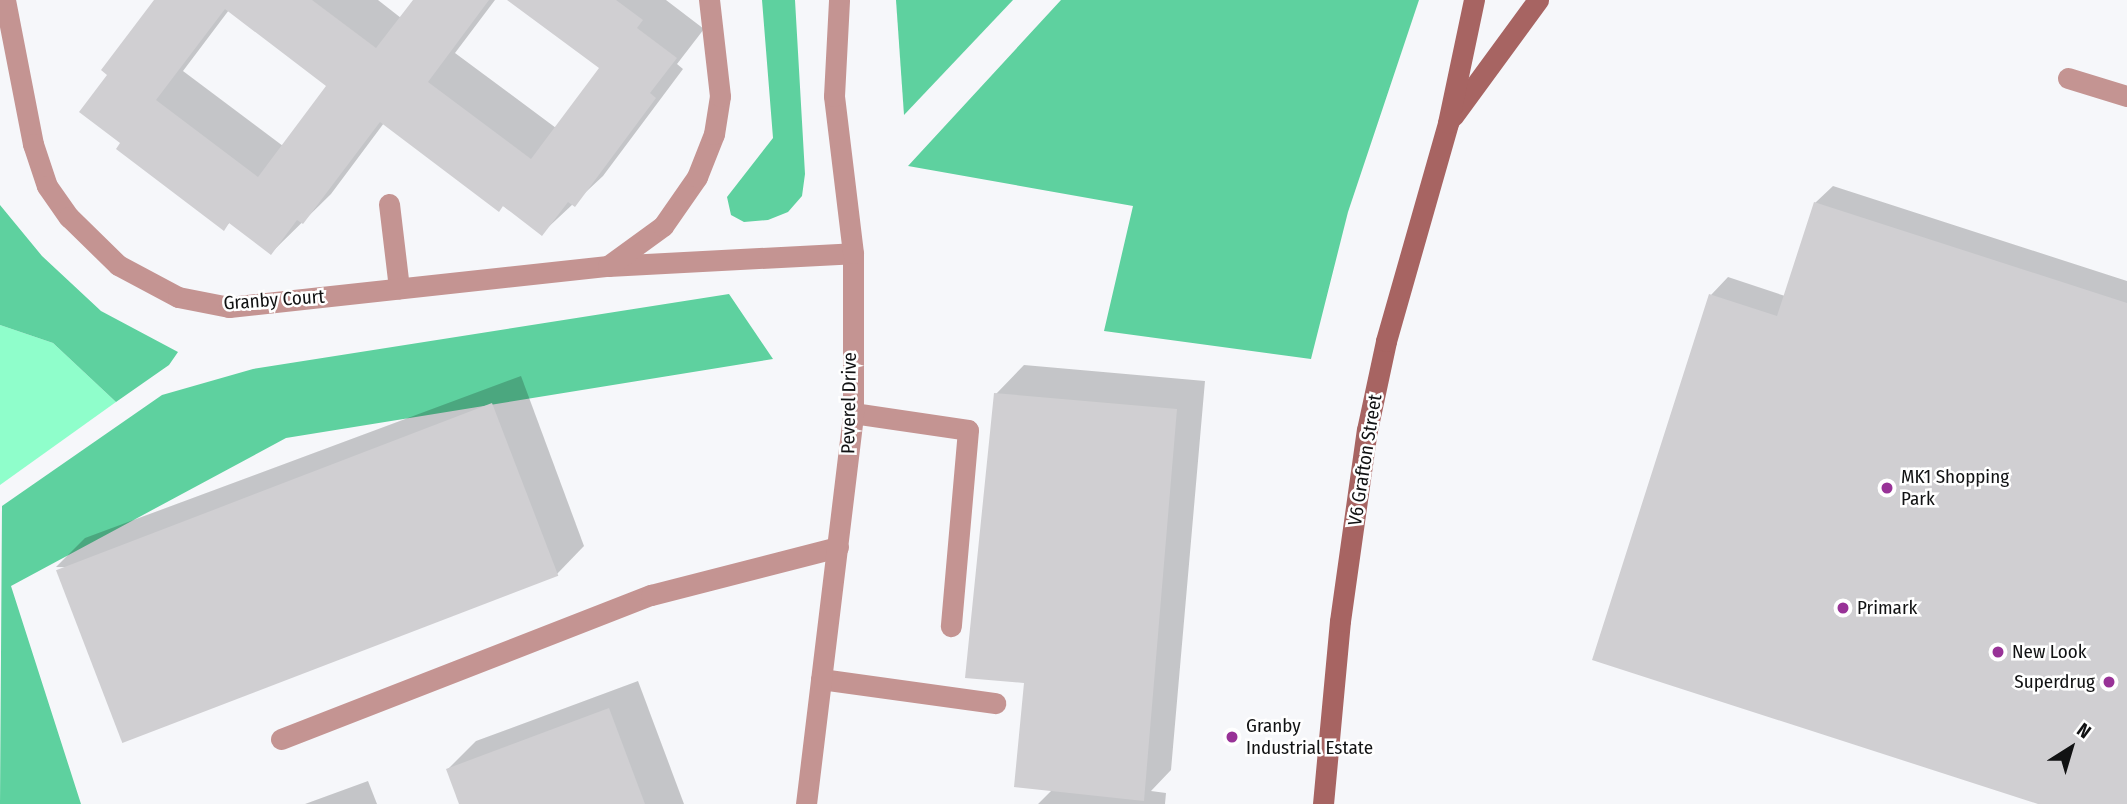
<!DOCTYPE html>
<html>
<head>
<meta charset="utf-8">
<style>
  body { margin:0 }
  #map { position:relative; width:2127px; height:804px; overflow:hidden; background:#f6f7fa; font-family:"Fira Sans Condensed",sans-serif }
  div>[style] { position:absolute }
  .green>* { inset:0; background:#8ffecb }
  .forest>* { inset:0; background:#5ed19f }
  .shadow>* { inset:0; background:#0003 }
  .building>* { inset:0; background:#d0cfd2; transform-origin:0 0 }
  .lane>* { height:21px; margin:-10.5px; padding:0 10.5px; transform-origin:10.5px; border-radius:10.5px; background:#c49492 }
  .street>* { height:21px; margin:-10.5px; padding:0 10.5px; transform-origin:10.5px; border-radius:10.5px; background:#c49492 }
  .secondary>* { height:21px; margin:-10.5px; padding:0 10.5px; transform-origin:10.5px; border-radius:10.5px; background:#a76462 }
  .dots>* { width:19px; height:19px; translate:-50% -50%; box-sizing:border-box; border:4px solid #fff; border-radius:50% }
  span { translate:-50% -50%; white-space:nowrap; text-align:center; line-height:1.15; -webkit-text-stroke:5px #fff; paint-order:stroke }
  .street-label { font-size:19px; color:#111213 }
  .poi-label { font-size:19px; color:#111213 }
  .left { translate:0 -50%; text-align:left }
  .right { translate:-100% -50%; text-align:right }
  .north { position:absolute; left:2036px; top:713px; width:70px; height:70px; -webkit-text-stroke:5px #fff; paint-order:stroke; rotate:37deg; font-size:19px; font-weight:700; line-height:28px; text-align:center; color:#111213 }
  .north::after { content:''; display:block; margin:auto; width:24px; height:32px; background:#111213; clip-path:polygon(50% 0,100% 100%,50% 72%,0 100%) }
</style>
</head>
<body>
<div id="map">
  <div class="green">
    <div style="clip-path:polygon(0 325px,53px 343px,116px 402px,0 485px)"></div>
  </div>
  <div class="forest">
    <div style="clip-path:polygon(762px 0,795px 0,805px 174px,802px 196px,788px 212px,768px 220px,744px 222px,731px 215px,727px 197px,773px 138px)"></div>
    <div style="clip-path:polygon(896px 0,1013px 0,904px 115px)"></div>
    <div style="clip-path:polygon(1061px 0,1419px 0,1348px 212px,1311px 359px,1104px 331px,1133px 206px,908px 166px)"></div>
    <div style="clip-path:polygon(0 205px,42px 256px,101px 311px,178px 352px,169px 365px,116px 402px,53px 343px,0 325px)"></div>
    <div style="clip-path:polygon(729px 294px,773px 359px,286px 438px,11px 586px,81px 804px,0 804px,2px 506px,162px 395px,253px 369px)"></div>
  </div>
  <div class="shadow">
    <div style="clip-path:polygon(evenodd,156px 0,378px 0,401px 18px,415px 0,495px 0,455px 53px,556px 128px,601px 68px,510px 0,666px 0,704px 29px,677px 64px,683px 69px,603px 176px,542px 233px,384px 123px,331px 194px,271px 253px,230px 222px,224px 229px,123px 143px,109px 74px,156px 0,229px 10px,329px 85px,283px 146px,183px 71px,229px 10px)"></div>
    <div style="clip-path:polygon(1833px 186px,2127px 281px,2127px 804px,2044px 804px,1594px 659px,1711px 295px,1728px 277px,1785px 296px,1815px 203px)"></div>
    <div style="clip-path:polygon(1024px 365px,1205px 381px,1171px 770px,1151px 791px,1166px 793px,1165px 804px,1038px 804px,1053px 789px,1026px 681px,996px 394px)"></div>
    <div style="clip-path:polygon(521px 376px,584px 546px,556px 575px,56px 567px,85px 538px)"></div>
    <div style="clip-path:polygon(638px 681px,684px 804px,461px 804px,448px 769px,476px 741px)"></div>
    <div style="clip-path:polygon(368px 781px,377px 804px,305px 804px)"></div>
  </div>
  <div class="building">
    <div style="clip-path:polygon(evenodd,154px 0,312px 0,376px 48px,413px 0,489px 0,428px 82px,531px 159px,599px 68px,507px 0,616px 0,643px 20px,637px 28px,677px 58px,650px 93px,656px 98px,575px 207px,568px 202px,542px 236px,503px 206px,499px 212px,380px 122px,303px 224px,297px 220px,271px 255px,229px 223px,224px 231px,116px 149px,120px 143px,79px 112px,107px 75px,101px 70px,154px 0,225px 9px,326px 86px,258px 177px,156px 100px,225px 9px)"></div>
    <div style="clip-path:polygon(1814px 202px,2127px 303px,2127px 804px,2038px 804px,1592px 660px,1709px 294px,1777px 316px)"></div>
    <div style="clip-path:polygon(994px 393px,1177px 409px,1144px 801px,1014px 787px,1024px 683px,965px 678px)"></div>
    <div style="left:492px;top:403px;width:185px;height:467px;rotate:69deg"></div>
    <div style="clip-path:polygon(609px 708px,645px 804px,459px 804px,446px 769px)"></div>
  </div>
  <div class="lane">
    <div style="left:2068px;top:78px;width:62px;rotate:17deg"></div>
    <div style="left:389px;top:204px;width:85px;rotate:83.2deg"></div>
    <div style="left:853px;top:413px;width:116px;rotate:8.4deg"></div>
    <div style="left:968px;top:430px;width:197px;rotate:95deg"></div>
    <div style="left:821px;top:679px;width:176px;rotate:7.9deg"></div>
    <div style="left:281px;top:739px;width:397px;rotate:-21.3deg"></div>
    <div style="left:651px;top:595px;width:193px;rotate:-14.4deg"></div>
  </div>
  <div class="street">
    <div style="left:5px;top:0;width:147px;rotate:79deg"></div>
    <div style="left:33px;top:144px;width:44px;rotate:71.6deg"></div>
    <div style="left:47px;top:186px;width:38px;rotate:55deg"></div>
    <div style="left:69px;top:217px;width:69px;rotate:44.4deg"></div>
    <div style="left:118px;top:265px;width:68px;rotate:28.1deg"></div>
    <div style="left:178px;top:297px;width:52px;rotate:11.1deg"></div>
    <div style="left:229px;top:307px;width:381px;rotate:-6.2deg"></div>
    <div style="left:608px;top:266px;width:245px;rotate:-3deg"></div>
    <div style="left:608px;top:266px;width:68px;rotate:-36deg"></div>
    <div style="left:663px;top:226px;width:60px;rotate:-55.2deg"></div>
    <div style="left:697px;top:177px;width:46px;rotate:-68.4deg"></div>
    <div style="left:714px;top:134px;width:38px;rotate:-81deg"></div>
    <div style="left:720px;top:96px;width:97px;rotate:-96.5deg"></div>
    <div style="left:806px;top:804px;width:394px;rotate:-83.1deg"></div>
    <div style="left:853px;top:413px;width:160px;rotate:-90deg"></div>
    <div style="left:853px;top:253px;width:158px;rotate:-96.9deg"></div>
    <div style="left:834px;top:96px;width:96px;rotate:-87deg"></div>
  </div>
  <div class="secondary">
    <div style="left:1453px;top:116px;width:144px;rotate:-53.8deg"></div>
    <div style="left:1323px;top:804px;width:184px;rotate:-84.7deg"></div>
    <div style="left:1340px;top:621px;width:193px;rotate:-82deg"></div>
    <div style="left:1367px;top:430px;width:91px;rotate:-77.9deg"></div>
    <div style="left:1386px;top:341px;width:227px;rotate:-74.1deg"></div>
    <div style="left:1448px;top:123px;width:126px;rotate:-78.1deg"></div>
  </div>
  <div class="dots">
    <div style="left:1887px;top:488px;background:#983297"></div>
    <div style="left:1843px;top:608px;background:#983297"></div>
    <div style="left:1998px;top:652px;background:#983297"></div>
    <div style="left:2109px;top:682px;background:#983297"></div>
    <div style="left:1232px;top:737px;background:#983297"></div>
  </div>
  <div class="street-label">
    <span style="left:274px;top:300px;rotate:-4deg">Granby Court</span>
    <span style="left:849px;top:403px;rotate:-89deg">Peverel Drive</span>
    <span style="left:1365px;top:460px;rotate:-81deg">V6 Grafton Street</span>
  </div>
  <div class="poi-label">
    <span class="left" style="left:1901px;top:488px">MK1 Shopping<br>Park</span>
    <span class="left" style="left:1857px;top:608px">Primark</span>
    <span class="left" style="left:2012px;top:652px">New Look</span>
    <span class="right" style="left:2095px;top:682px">Superdrug</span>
    <span class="left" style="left:1246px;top:737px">Granby<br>Industrial Estate</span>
  </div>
  <div class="north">N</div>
</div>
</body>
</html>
